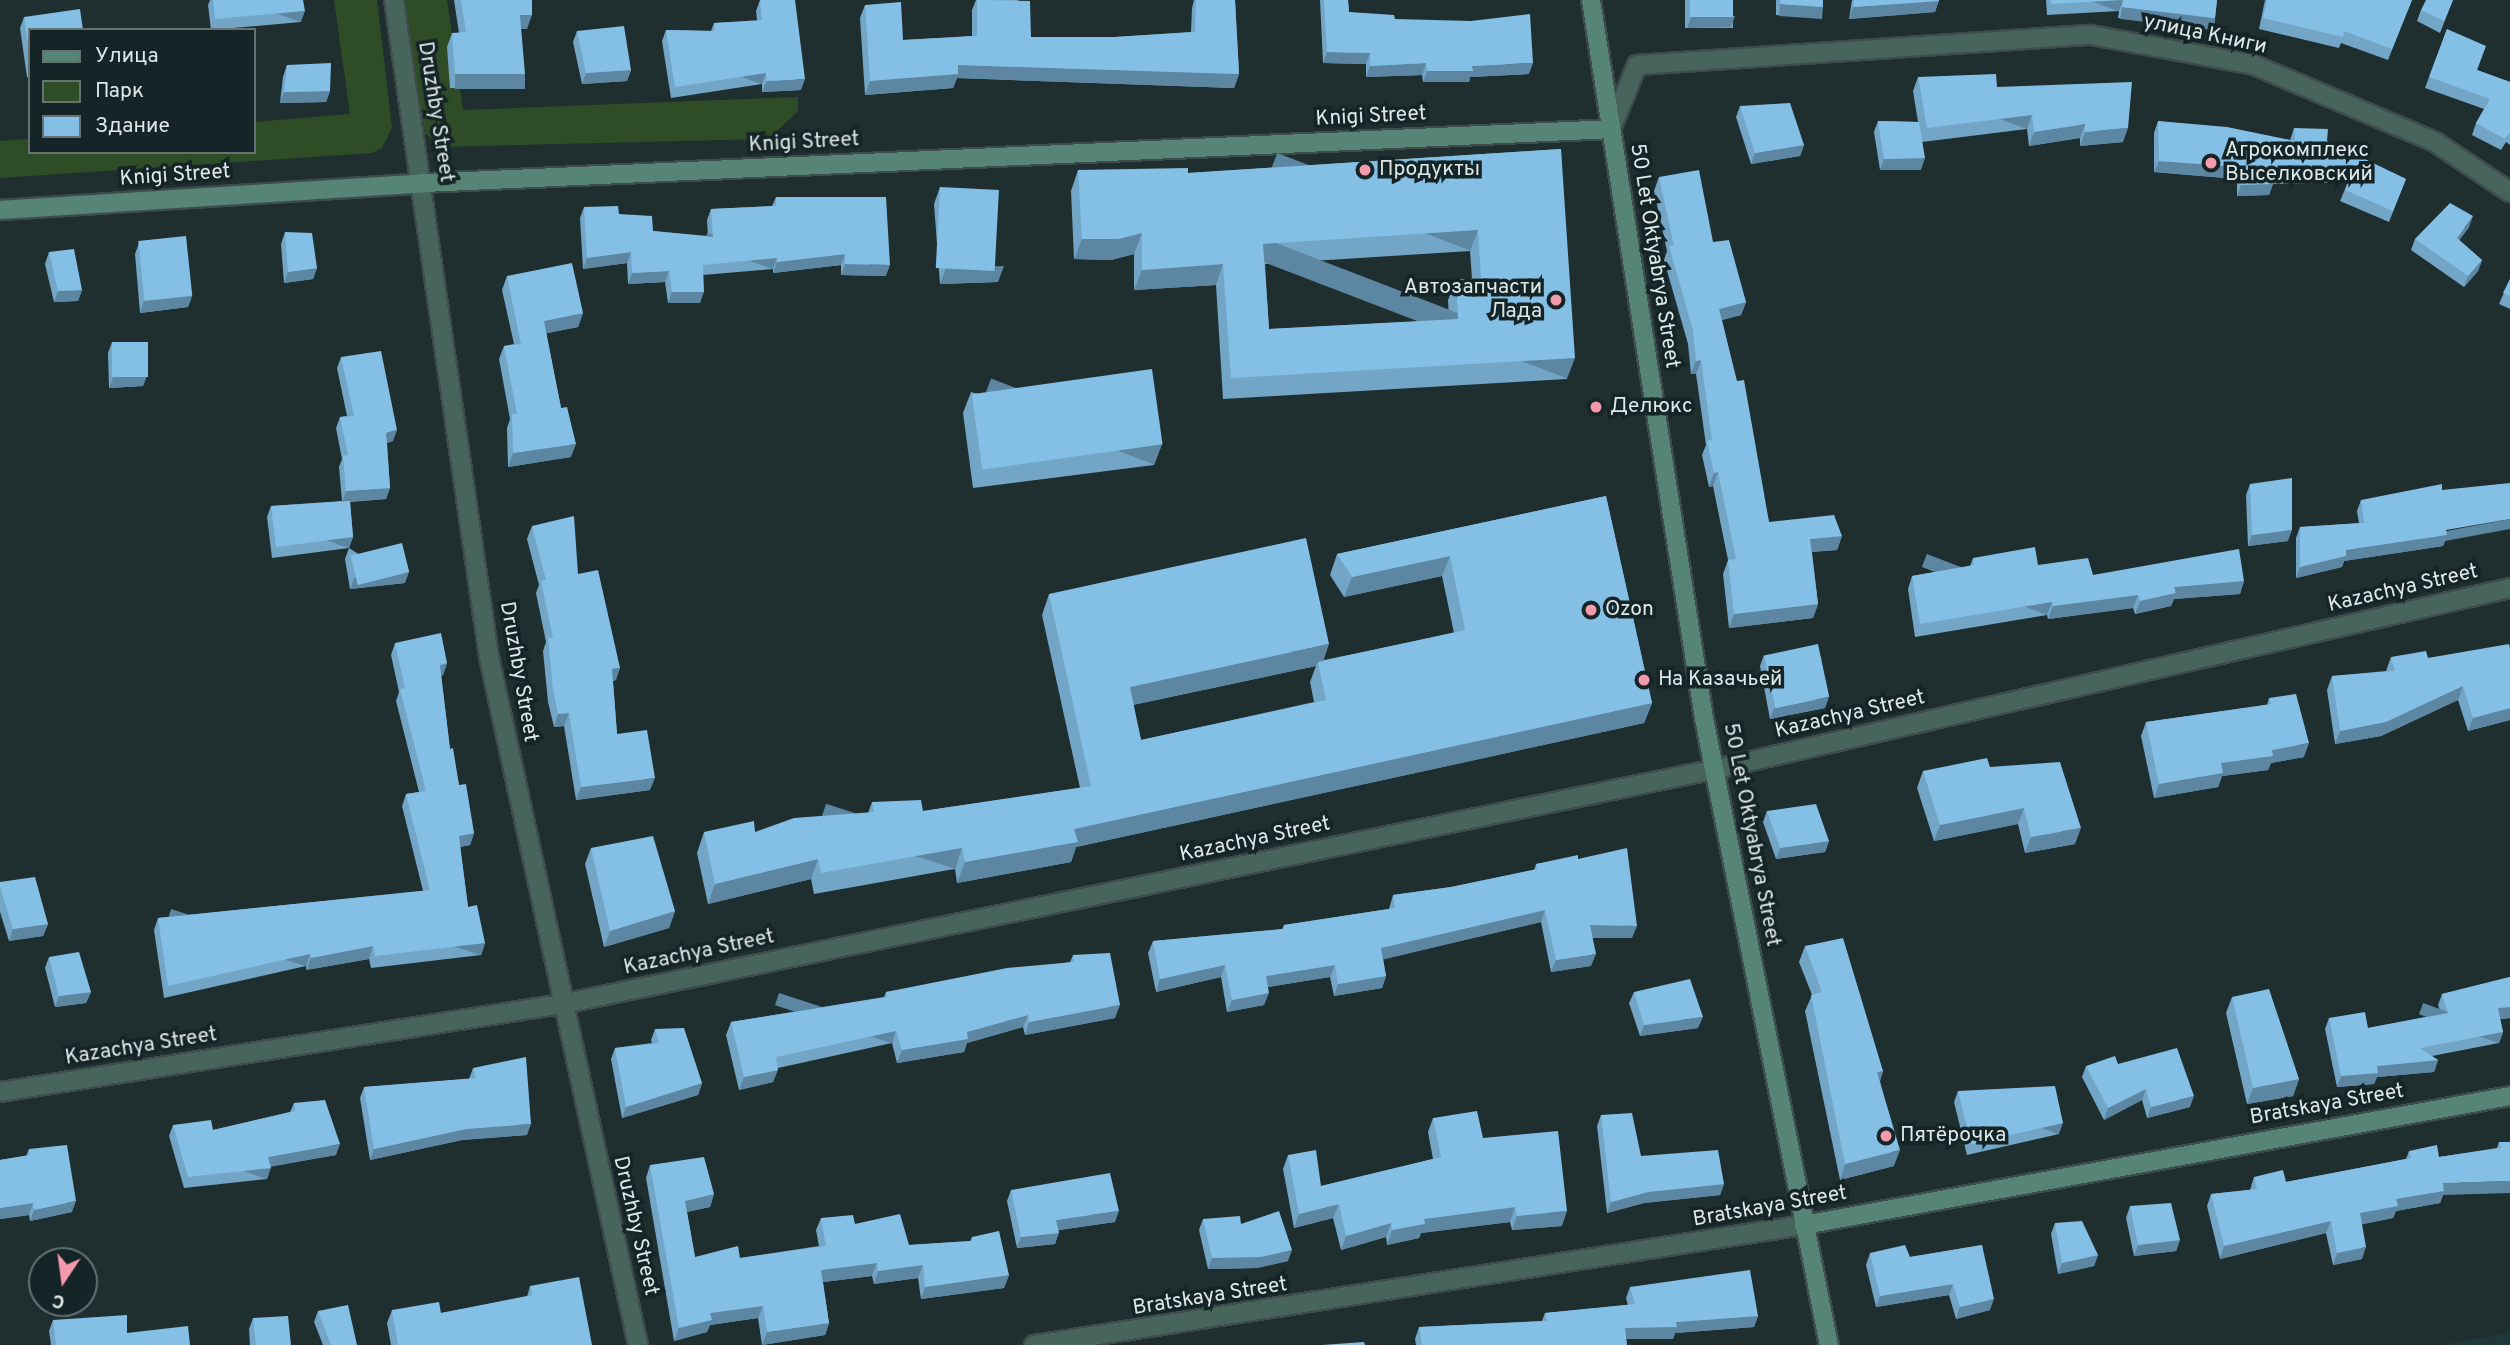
<!DOCTYPE html>
<html>
<head>
<meta charset="utf-8">
<style>
  body { margin:0 }
  #map { position:relative; width:2510px; height:1345px; overflow:hidden; background:#1f2e2f; font-family:Overpass,sans-serif }
  div>[style] { position:absolute }
  .built>* { inset:0; background:#20383b }
  .green>* { inset:0; background:#2e4d27 }
  .roads { filter:drop-shadow(2px 0 #3e4c4d) drop-shadow(-2px 0 #3e4c4d) drop-shadow(0 2px #3e4c4d) drop-shadow(0 -2px #3e4c4d) }
  .street>* { height:18px; margin:-9px; padding:0 9px; transform-origin:9px; border-radius:9px; background:#48655b }
  .secondary>* { height:18px; margin:-9px; padding:0 9px; transform-origin:9px; border-radius:9px; background:#568576 }
  .wall>* { inset:0; background:#72a5c6; transform-origin:0 0 }
  .shaded-wall>* { inset:0; background:#5c86a1; transform-origin:0 0 }
  .building>* { inset:0; background:#84c0e6; transform-origin:0 0 }
  .dots>* { width:19px; height:19px; translate:-50% -50%; box-sizing:border-box; border:4px solid #152426; border-radius:50% }
  span { translate:-50% -50%; white-space:nowrap; text-align:center; line-height:1.15; -webkit-text-stroke:7px #152426; paint-order:stroke }
  .street-label { font-size:21px; color:#dee8e9 }
  .poi-label { font-size:21px; color:#dee8e9 }
  .left { translate:0 -50%; text-align:left }
  .right { translate:-100% -50%; text-align:right }
  .legend { position:absolute; left:28px; top:28px; width:228px; height:126px; box-sizing:border-box; background:#152426; border:2px solid #657274; margin:0; padding:9px 12px; list-style:none; font-size:21px; color:#dee8e9 }
  .legend li { display:flex; align-items:center; gap:14px; height:35px }
  .legend b { width:35px; border:2px solid #657274 }
  .north { position:absolute; left:28px; top:1247px; width:70px; height:70px; box-sizing:border-box; background:#152426; border:2px solid #657274; border-radius:50%; rotate:193deg; font-size:19px; font-weight:700; line-height:28px; text-align:center; color:#dee8e9 }
  .north::after { content:''; display:block; margin:auto; width:24px; height:32px; background:#f39aac; clip-path:polygon(50% 0,100% 100%,50% 72%,0 100%) }
</style>
</head>
<body>
<div id="map">
  <div class="built">
    <div style="clip-path:polygon(2510px 1333px,2510px 1345px,2441px 1345px)"></div>
  </div>
  <div class="green">
    <div style="clip-path:polygon(334px 0,377px 0,392px 128px,382px 148px,372px 153px,0 178px,0 141px,30px 139px,30px 152px,254px 152px,254px 122px,350px 114px)"></div>
    <div style="clip-path:polygon(402px 0,447px 0,463px 110px,798px 97px,798px 111px,769px 139px,440px 147px,425px 133px)"></div>
  </div>
  <div class="roads">
    <div class="street">
      <div style="left:394px;top:0;width:664px;rotate:81.77deg"></div>
      <div style="left:489px;top:657px;width:704px;rotate:77.78deg"></div>
      <div style="left:1611px;top:129px;width:69px;rotate:-67.9deg"></div>
      <div style="left:1637px;top:65px;width:455px;rotate:-3.8deg"></div>
      <div style="left:2091px;top:35px;width:166px;rotate:10.4deg"></div>
      <div style="left:2254px;top:65px;width:197px;rotate:23deg"></div>
      <div style="left:2435px;top:142px;width:90px;rotate:33.7deg"></div>
      <div style="left:0;top:1092px;width:569px;rotate:-8.9deg"></div>
      <div style="left:562px;top:1004px;width:1178px;rotate:-11.51deg"></div>
      <div style="left:1716px;top:769px;width:814px;rotate:-12.84deg"></div>
      <div style="left:1034px;top:1345px;width:779px;rotate:-8.86deg"></div>
    </div>
    <div class="secondary">
      <div style="left:1591px;top:0;width:727px;rotate:81.06deg"></div>
      <div style="left:1704px;top:718px;width:639px;rotate:78.73deg"></div>
      <div style="left:0;top:210px;width:425px;rotate:-3.6deg"></div>
      <div style="left:424px;top:183px;width:1188px;rotate:-2.6deg"></div>
      <div style="left:1804px;top:1225px;width:718px;rotate:-10.35deg"></div>
    </div>
  </div>
  <div class="wall">
    <div style="clip-path:polygon(210px 0,303px 0,301px 22px,211px 30px,208px 5px)"></div>
    <div style="clip-path:polygon(454px 0,532px 0,527px 29px,521px 29px,520px 88px,450px 88px,447px 47px,452px 33px,459px 33px)"></div>
    <div style="clip-path:polygon(760px 0,801px 90px,762px 92px,762px 84px,671px 98px,662px 41px,666px 30px,711px 31px,714px 23px,757px 21px,756px 11px)"></div>
    <div style="clip-path:polygon(976px 0,1018px 0,1031px 37px,1115px 37px,1191px 32px,1192px 8px,1194px 0,1235px 0,1239px 74px,1234px 88px,957px 78px,953px 88px,865px 95px,860px 18px,865px 5px,903px 40px,972px 36px,972px 10px)"></div>
    <div style="clip-path:polygon(1320px 0,1348px 0,1349px 12px,1395px 19px,1529px 74px,1470px 77px,1469px 82px,1423px 82px,1422px 75px,1366px 77px,1366px 64px,1323px 63px)"></div>
    <div style="left:1685px;top:0;width:48px;height:28px"></div>
    <div style="clip-path:polygon(1776px 0,1823px 0,1823px 7px,1819px 18px,1776px 15px)"></div>
    <div style="clip-path:polygon(1852px 0,1939px 0,1935px 12px,1849px 19px)"></div>
    <div style="clip-path:polygon(2046px 0,2217px 0,2215px 18px,2211px 29px,2118px 18px,2119px 11px,2047px 15px)"></div>
    <div style="clip-path:polygon(2265px 0,2412px 0,2388px 60px,2341px 43px,2339px 48px,2259px 29px)"></div>
    <div style="clip-path:polygon(2453px 0,2440px 33px,2417px 21px,2421px 10px)"></div>
    <div style="clip-path:polygon(24px 17px,30px 30px,30px 77px,27px 77px,20px 28px)"></div>
    <div style="clip-path:polygon(2447px 29px,2477px 70px,2510px 82px,2510px 145px,2506px 142px,2501px 150px,2472px 135px,2476px 123px,2484px 109px,2425px 88px)"></div>
    <div style="clip-path:polygon(577px 31px,631px 70px,627px 81px,582px 84px,573px 42px)"></div>
    <div style="clip-path:polygon(287px 65px,330px 91px,326px 102px,280px 103px,283px 77px)"></div>
    <div style="clip-path:polygon(1918px 77px,1997px 87px,2123px 142px,2080px 146px,2080px 138px,2029px 146px,2027px 129px,1922px 142px,1921px 170px,1880px 170px,1874px 132px,1878px 121px,1918px 122px,1913px 91px)"></div>
    <div style="clip-path:polygon(1740px 106px,1804px 145px,1800px 156px,1751px 164px,1736px 117px)"></div>
    <div style="clip-path:polygon(2158px 121px,2290px 140px,2294px 128px,2327px 141px,2406px 179px,2389px 222px,2340px 201px,2348px 182px,2273px 184px,2269px 195px,2237px 196px,2237px 179px,2154px 172px,2154px 133px)"></div>
    <div style="clip-path:polygon(evenodd,1561px 149px,1567px 379px,1223px 399px,1216px 285px,1134px 290px,1134px 254px,1111px 260px,1074px 259px,1071px 191px,1078px 170px,1188px 173px,1561px 149px,1470px 251px,1472px 279px,1456px 280px,1448px 300px,1449px 320px,1269px 329px,1265px 264px,1470px 251px)"></div>
    <div style="clip-path:polygon(1659px 177px,1713px 242px,1746px 302px,1741px 315px,1722px 320px,1769px 522px,1842px 536px,1837px 550px,1812px 552px,1818px 604px,1813px 618px,1729px 628px,1723px 574px,1728px 560px,1713px 486px,1709px 487px,1702px 455px,1706px 445px,1696px 374px,1691px 374px,1688px 344px,1664px 260px,1667px 251px,1654px 191px)"></div>
    <div style="clip-path:polygon(940px 187px,998px 282px,940px 284px,934px 204px)"></div>
    <div style="clip-path:polygon(776px 197px,886px 276px,841px 275px,841px 265px,773px 273px,773px 269px,703px 275px,700px 303px,668px 303px,665px 282px,628px 284px,627px 263px,583px 269px,580px 218px,584px 207px,619px 214px,653px 231px,708px 236px,707px 220px,711px 209px,772px 206px)"></div>
    <div style="clip-path:polygon(2469px 227px,2459px 240px,2482px 260px,2478px 271px,2464px 287px,2411px 250px,2415px 239px)"></div>
    <div style="clip-path:polygon(285px 232px,317px 268px,313px 279px,284px 283px,281px 244px)"></div>
    <div style="clip-path:polygon(139px 243px,192px 296px,188px 307px,140px 313px,135px 254px)"></div>
    <div style="clip-path:polygon(49px 252px,82px 290px,78px 301px,54px 302px,45px 264px)"></div>
    <div style="clip-path:polygon(507px 276px,583px 313px,578px 327px,546px 333px,571px 457px,508px 467px,507px 428px,510px 419px,499px 359px,504px 346px,514px 344px,502px 290px)"></div>
    <div style="clip-path:polygon(2510px 279px,2510px 309px,2499px 304px)"></div>
    <div style="clip-path:polygon(112px 342px,147px 375px,143px 386px,109px 388px,108px 353px)"></div>
    <div style="clip-path:polygon(341px 357px,393px 441px,387px 443px,390px 488px,386px 499px,350px 502px,353px 537px,349px 548px,272px 558px,267px 517px,271px 506px,342px 501px,339px 467px,342px 459px,336px 428px,340px 417px,347px 416px,337px 368px)"></div>
    <div style="clip-path:polygon(971px 392px,1162px 444px,1154px 465px,973px 488px,963px 413px)"></div>
    <div style="clip-path:polygon(2250px 484px,2288px 541px,2248px 546px,2246px 495px)"></div>
    <div style="clip-path:polygon(evenodd,1606px 496px,1652px 703px,1644px 723px,1076px 847px,1071px 862px,957px 883px,955px 869px,814px 894px,811px 879px,708px 904px,697px 853px,704px 832px,755px 832px,868px 813px,872px 802px,923px 811px,1080px 788px,1042px 615px,1049px 594px,1324px 660px,1454px 633px,1442px 576px,1344px 597px,1330px 575px,1337px 554px,1606px 496px,1316px 666px,1310px 682px,1314px 702px,1141px 740px,1133px 705px,1316px 666px)"></div>
    <div style="clip-path:polygon(2361px 500px,2445px 541px,2443px 546px,2344px 561px,2342px 567px,2296px 578px,2296px 538px,2300px 527px,2359px 523px,2357px 511px)"></div>
    <div style="clip-path:polygon(532px 526px,578px 574px,616px 680px,613px 681px,617px 734px,650px 790px,576px 800px,564px 726px,554px 727px,548px 702px,543px 651px,546px 642px,536px 593px,539px 585px,527px 539px)"></div>
    <div style="clip-path:polygon(349px 548px,405px 583px,350px 589px,345px 559px)"></div>
    <div style="clip-path:polygon(1973px 558px,2038px 565px,2093px 575px,2244px 581px,2240px 594px,2174px 599px,2171px 606px,2135px 614px,2133px 608px,2048px 619px,2047px 615px,1915px 637px,1908px 589px,1912px 576px,1970px 566px)"></div>
    <div style="clip-path:polygon(395px 643px,447px 663px,443px 675px,441px 676px,450px 749px,459px 785px,474px 833px,470px 845px,460px 847px,468px 907px,485px 943px,481px 955px,371px 968px,369px 959px,306px 970px,306px 966px,164px 998px,154px 930px,158px 918px,423px 891px,402px 806px,406px 794px,419px 792px,396px 701px,399px 692px,391px 655px)"></div>
    <div style="clip-path:polygon(2510px 648px,2510px 720px,2468px 731px,2458px 700px,2381px 736px,2335px 744px,2327px 690px,2332px 676px,2386px 671px,2391px 657px,2428px 658px)"></div>
    <div style="clip-path:polygon(1764px 655px,1825px 708px,1770px 719px,1760px 666px)"></div>
    <div style="clip-path:polygon(2269px 698px,2304px 757px,2271px 763px,2268px 770px,2222px 776px,2218px 787px,2154px 798px,2141px 736px,2146px 722px,2267px 705px)"></div>
    <div style="clip-path:polygon(1990px 767px,2075px 844px,2025px 853px,2018px 824px,1934px 841px,1917px 788px,1923px 771px)"></div>
    <div style="clip-path:polygon(1767px 811px,1829px 841px,1825px 852px,1776px 859px,1763px 822px)"></div>
    <div style="clip-path:polygon(591px 848px,675px 911px,669px 928px,604px 947px,585px 864px)"></div>
    <div style="clip-path:polygon(1578px 859px,1632px 938px,1593px 938px,1591px 966px,1551px 972px,1541px 922px,1383px 959px,1386px 976px,1382px 988px,1334px 996px,1330px 977px,1268px 987px,1264px 1005px,1227px 1012px,1221px 977px,1156px 992px,1148px 953px,1153px 941px,1282px 929px,1284px 925px,1389px 909px,1393px 895px,1451px 887px,1534px 870px,1536px 864px)"></div>
    <div style="clip-path:polygon(0 882px,48px 924px,43px 936px,9px 941px,0 912px)"></div>
    <div style="clip-path:polygon(1805px 946px,1883px 1071px,1880px 1081px,1894px 1166px,1840px 1180px,1805px 1011px,1812px 995px,1799px 962px)"></div>
    <div style="clip-path:polygon(1073px 955px,1115px 1018px,1025px 1035px,1023px 1027px,967px 1043px,964px 1052px,897px 1063px,892px 1043px,778px 1068px,773px 1082px,739px 1090px,726px 1035px,731px 1022px,884px 997px,886px 992px,1070px 962px)"></div>
    <div style="clip-path:polygon(49px 957px,91px 992px,86px 1003px,55px 1007px,45px 968px)"></div>
    <div style="clip-path:polygon(2510px 977px,2510px 1018px,2500px 1019px,2503px 1032px,2499px 1043px,2432px 1056px,2438px 1060px,2434px 1072px,2377px 1077px,2374px 1084px,2337px 1087px,2325px 1029px,2329px 1018px,2368px 1028px,2441px 1014px,2438px 1005px,2442px 994px)"></div>
    <div style="clip-path:polygon(1634px 992px,1698px 1028px,1640px 1036px,1629px 1003px)"></div>
    <div style="clip-path:polygon(2232px 997px,2299px 1079px,2293px 1096px,2247px 1104px,2226px 1013px)"></div>
    <div style="clip-path:polygon(655px 1029px,702px 1083px,698px 1095px,622px 1118px,611px 1059px,615px 1048px,652px 1043px,651px 1040px)"></div>
    <div style="clip-path:polygon(2118px 1064px,2190px 1107px,2147px 1118px,2142px 1100px,2104px 1120px,2082px 1077px,2086px 1066px)"></div>
    <div style="clip-path:polygon(473px 1068px,527px 1135px,462px 1140px,370px 1160px,360px 1098px,364px 1087px,469px 1079px)"></div>
    <div style="clip-path:polygon(1958px 1091px,2059px 1134px,1967px 1155px,1954px 1102px)"></div>
    <div style="clip-path:polygon(294px 1103px,336px 1155px,271px 1166px,267px 1179px,184px 1188px,169px 1136px,173px 1125px,213px 1130px,290px 1112px)"></div>
    <div style="clip-path:polygon(1601px 1115px,1641px 1156px,1724px 1184px,1720px 1195px,1644px 1203px,1607px 1213px,1597px 1126px)"></div>
    <div style="clip-path:polygon(1433px 1118px,1483px 1138px,1562px 1226px,1512px 1230px,1510px 1222px,1421px 1233px,1419px 1238px,1387px 1245px,1386px 1237px,1341px 1250px,1333px 1218px,1294px 1228px,1283px 1169px,1288px 1155px,1321px 1186px,1433px 1159px,1428px 1132px)"></div>
    <div style="clip-path:polygon(2499px 1142px,2510px 1142px,2443px 1195px,2440px 1203px,2396px 1211px,2393px 1218px,2362px 1224px,2362px 1259px,2333px 1265px,2326px 1233px,2220px 1259px,2207px 1206px,2211px 1194px,2250px 1190px,2254px 1177px,2286px 1182px,2406px 1159px,2409px 1151px,2439px 1157px,2497px 1148px)"></div>
    <div style="clip-path:polygon(29px 1149px,72px 1212px,30px 1221px,29px 1215px,0 1219px,0 1160px,26px 1156px)"></div>
    <div style="clip-path:polygon(650px 1165px,714px 1194px,710px 1207px,687px 1212px,695px 1257px,740px 1258px,819px 1246px,816px 1230px,821px 1218px,855px 1224px,909px 1245px,970px 1241px,972px 1237px,1009px 1275px,1004px 1288px,921px 1299px,918px 1278px,874px 1284px,872px 1276px,823px 1282px,829px 1323px,825px 1335px,762px 1345px,758px 1318px,710px 1325px,707px 1332px,674px 1341px,646px 1178px)"></div>
    <div style="clip-path:polygon(1011px 1190px,1115px 1222px,1059px 1230px,1055px 1244px,1017px 1248px,1007px 1201px)"></div>
    <div style="clip-path:polygon(2130px 1206px,2180px 1240px,2176px 1251px,2134px 1256px,2126px 1218px)"></div>
    <div style="clip-path:polygon(1203px 1219px,1241px 1224px,1288px 1261px,1257px 1268px,1208px 1269px,1199px 1230px)"></div>
    <div style="clip-path:polygon(2055px 1223px,2098px 1255px,2094px 1266px,2058px 1274px,2051px 1234px)"></div>
    <div style="clip-path:polygon(1982px 1245px,1990px 1310px,1956px 1319px,1949px 1295px,1876px 1307px,1866px 1265px,1870px 1253px,1910px 1257px)"></div>
    <div style="clip-path:polygon(530px 1286px,592px 1345px,391px 1345px,387px 1323px,392px 1310px,441px 1313px,527px 1297px)"></div>
    <div style="clip-path:polygon(1630px 1287px,1758px 1316px,1754px 1327px,1675px 1333px,1673px 1339px,1626px 1339px,1627px 1345px,1416px 1345px,1415px 1339px,1419px 1327px,1542px 1321px,1545px 1313px,1628px 1305px,1626px 1298px)"></div>
    <div style="clip-path:polygon(318px 1311px,357px 1345px,323px 1345px,314px 1322px)"></div>
    <div style="clip-path:polygon(253px 1318px,291px 1345px,250px 1345px,249px 1329px)"></div>
    <div style="clip-path:polygon(53px 1320px,127px 1333px,190px 1345px,51px 1345px,49px 1331px)"></div>
  </div>
  <div class="shaded-wall">
    <div style="left:2123px;top:0;width:12px;height:72px;rotate:110deg"></div>
    <div style="clip-path:polygon(1939px 1px,1935px 12px,1849px 19px,1853px 7px)"></div>
    <div style="left:1780px;top:4px;width:43px;height:12px;rotate:4deg"></div>
    <div style="left:2122px;top:7px;width:94px;height:12px;rotate:7deg"></div>
    <div style="left:305px;top:11px;width:12px;height:90px;rotate:110deg"></div>
    <div style="clip-path:polygon(520px 15px,532px 15px,527px 29px,515px 29px)"></div>
    <div style="clip-path:polygon(1735px 16px,1731px 27px,1687px 28px,1691px 17px)"></div>
    <div style="clip-path:polygon(1327px 52px,1370px 53px,1366px 64px,1323px 63px)"></div>
    <div style="clip-path:polygon(1426px 63px,1422px 75px,1366px 77px,1370px 66px)"></div>
    <div style="clip-path:polygon(1533px 63px,1529px 74px,1470px 77px,1469px 82px,1423px 82px,1427px 71px,1472px 66px)"></div>
    <div style="clip-path:polygon(958px 65px,1239px 74px,1234px 88px,957px 78px,953px 88px,865px 95px,870px 81px)"></div>
    <div style="clip-path:polygon(631px 70px,627px 81px,582px 84px,586px 73px)"></div>
    <div style="left:766px;top:73px;width:12px;height:92px;rotate:110deg"></div>
    <div style="left:455px;top:74px;width:70px;height:15px"></div>
    <div style="clip-path:polygon(805px 79px,801px 90px,762px 92px,767px 81px)"></div>
    <div style="clip-path:polygon(330px 91px,326px 102px,280px 103px,284px 92px)"></div>
    <div style="left:2032px;top:115px;width:15px;height:106px;rotate:110deg"></div>
    <div style="clip-path:polygon(2085px 124px,2080px 138px,2029px 146px,2034px 132px)"></div>
    <div style="clip-path:polygon(2128px 128px,2123px 142px,2080px 146px,2085px 132px)"></div>
    <div style="clip-path:polygon(1804px 145px,1800px 156px,1751px 164px,1755px 153px)"></div>
    <div style="clip-path:polygon(1925px 158px,1921px 170px,1880px 170px,1884px 159px)"></div>
    <div style="clip-path:polygon(2159px 161px,2241px 167px,2237px 179px,2154px 172px)"></div>
    <div style="clip-path:polygon(2352px 171px,2348px 182px,2273px 184px,2269px 195px,2237px 196px,2241px 185px,2273px 173px)"></div>
    <div style="clip-path:polygon(2473px 216px,2469px 227px,2453px 249px,2457px 238px)"></div>
    <div style="left:1478px;top:230px;width:22px;height:215px;rotate:111deg"></div>
    <div style="clip-path:polygon(1142px 233px,1134px 254px,1111px 260px,1074px 259px,1082px 239px)"></div>
    <div style="clip-path:polygon(631px 252px,627px 263px,583px 269px,587px 258px)"></div>
    <div style="clip-path:polygon(845px 254px,841px 265px,773px 273px,777px 262px)"></div>
    <div style="left:777px;top:258px;width:12px;height:74px;rotate:110deg"></div>
    <div style="clip-path:polygon(2482px 260px,2478px 271px,2464px 287px,2468px 276px)"></div>
    <div style="clip-path:polygon(845px 264px,890px 265px,886px 276px,841px 275px)"></div>
    <div style="clip-path:polygon(1223px 264px,1216px 285px,1134px 290px,1142px 270px)"></div>
    <div style="clip-path:polygon(1004px 266px,998px 282px,940px 284px,946px 268px)"></div>
    <div style="clip-path:polygon(317px 268px,313px 279px,284px 283px,288px 272px)"></div>
    <div style="clip-path:polygon(669px 271px,665px 282px,628px 284px,632px 273px)"></div>
    <div style="clip-path:polygon(82px 290px,78px 301px,54px 302px,58px 291px)"></div>
    <div style="clip-path:polygon(672px 292px,704px 292px,700px 303px,668px 303px)"></div>
    <div style="clip-path:polygon(192px 296px,188px 307px,140px 313px,144px 301px)"></div>
    <div style="clip-path:polygon(1746px 302px,1741px 315px,1714px 322px,1719px 309px)"></div>
    <div style="clip-path:polygon(583px 313px,578px 327px,539px 335px,544px 321px)"></div>
    <div style="left:1575px;top:358px;width:22px;height:345px;rotate:111deg"></div>
    <div style="clip-path:polygon(1701px 360px,1696px 374px,1691px 374px,1696px 361px)"></div>
    <div style="clip-path:polygon(147px 375px,143px 386px,109px 388px,113px 377px)"></div>
    <div style="clip-path:polygon(397px 430px,393px 441px,382px 444px,386px 433px)"></div>
    <div style="clip-path:polygon(576px 444px,571px 457px,508px 467px,513px 453px)"></div>
    <div style="left:1162px;top:444px;width:22px;height:183px;rotate:111deg"></div>
    <div style="clip-path:polygon(1718px 472px,1713px 486px,1709px 487px,1714px 473px)"></div>
    <div style="clip-path:polygon(390px 488px,386px 499px,342px 502px,346px 491px)"></div>
    <div style="clip-path:polygon(2510px 519px,2510px 529px,2445px 541px,2443px 546px,2344px 561px,2342px 567px,2296px 578px,2300px 567px,2346px 550px)"></div>
    <div style="clip-path:polygon(2292px 530px,2288px 541px,2248px 546px,2252px 535px)"></div>
    <div style="clip-path:polygon(1842px 536px,1837px 550px,1805px 552px,1810px 539px)"></div>
    <div style="left:353px;top:537px;width:12px;height:78px;rotate:110deg"></div>
    <div style="clip-path:polygon(1450px 556px,1442px 576px,1344px 597px,1352px 577px)"></div>
    <div style="clip-path:polygon(409px 572px,405px 583px,350px 589px,354px 578px)"></div>
    <div style="clip-path:polygon(2244px 581px,2240px 594px,2174px 599px,2171px 606px,2135px 614px,2140px 601px,2174px 587px)"></div>
    <div style="clip-path:polygon(2138px 595px,2133px 608px,2048px 619px,2053px 606px)"></div>
    <div style="left:2052px;top:602px;width:14px;height:134px;rotate:111deg"></div>
    <div style="clip-path:polygon(1818px 604px,1813px 618px,1729px 628px,1734px 614px)"></div>
    <div style="clip-path:polygon(1329px 644px,1322px 665px,1318px 662px,1316px 666px,1122px 707px,1130px 687px)"></div>
    <div style="clip-path:polygon(447px 663px,443px 675px,436px 677px,440px 665px)"></div>
    <div style="clip-path:polygon(620px 668px,616px 680px,607px 681px,612px 669px)"></div>
    <div style="clip-path:polygon(2463px 686px,2458px 700px,2381px 736px,2335px 744px,2340px 731px)"></div>
    <div style="clip-path:polygon(1829px 697px,1825px 708px,1770px 719px,1774px 708px)"></div>
    <div style="clip-path:polygon(1652px 703px,1644px 723px,1076px 847px,1071px 862px,957px 883px,965px 862px,1074px 829px)"></div>
    <div style="clip-path:polygon(2510px 708px,2510px 720px,2468px 731px,2473px 718px)"></div>
    <div style="clip-path:polygon(569px 713px,564px 726px,554px 727px,558px 714px)"></div>
    <div style="clip-path:polygon(2309px 743px,2304px 757px,2271px 763px,2268px 770px,2222px 776px,2218px 787px,2154px 798px,2159px 784px,2221px 763px,2272px 750px)"></div>
    <div style="clip-path:polygon(655px 778px,650px 790px,576px 800px,581px 787px)"></div>
    <div style="clip-path:polygon(2024px 808px,2018px 824px,1934px 841px,1940px 825px)"></div>
    <div style="clip-path:polygon(2081px 828px,2075px 844px,2025px 853px,2031px 837px)"></div>
    <div style="clip-path:polygon(474px 833px,470px 845px,455px 848px,459px 836px)"></div>
    <div style="clip-path:polygon(1829px 841px,1825px 852px,1776px 859px,1780px 848px)"></div>
    <div style="left:962px;top:848px;width:22px;height:143px;rotate:108deg"></div>
    <div style="clip-path:polygon(818px 859px,811px 879px,708px 904px,715px 884px)"></div>
    <div style="clip-path:polygon(1545px 910px,1541px 922px,1377px 961px,1381px 948px)"></div>
    <div style="clip-path:polygon(675px 911px,669px 928px,604px 947px,610px 931px)"></div>
    <div style="clip-path:polygon(48px 924px,43px 936px,9px 941px,13px 929px)"></div>
    <div style="clip-path:polygon(1590px 925px,1637px 926px,1632px 938px,1586px 938px)"></div>
    <div style="left:485px;top:943px;width:13px;height:111px;rotate:108deg"></div>
    <div style="clip-path:polygon(373px 946px,369px 959px,306px 970px,311px 958px)"></div>
    <div style="left:310px;top:954px;width:13px;height:146px;rotate:108deg"></div>
    <div style="clip-path:polygon(1596px 954px,1591px 966px,1551px 972px,1556px 960px)"></div>
    <div style="clip-path:polygon(1225px 965px,1221px 977px,1156px 992px,1160px 979px)"></div>
    <div style="clip-path:polygon(1335px 965px,1330px 977px,1261px 988px,1266px 976px)"></div>
    <div style="clip-path:polygon(1386px 976px,1382px 988px,1334px 996px,1338px 984px)"></div>
    <div style="clip-path:polygon(91px 992px,86px 1003px,55px 1007px,59px 996px)"></div>
    <div style="clip-path:polygon(1269px 993px,1264px 1005px,1227px 1012px,1232px 1000px)"></div>
    <div style="clip-path:polygon(1120px 1005px,1115px 1018px,1025px 1035px,1029px 1022px)"></div>
    <div style="clip-path:polygon(2510px 1007px,2510px 1018px,2494px 1020px,2498px 1008px)"></div>
    <div style="clip-path:polygon(1028px 1015px,1023px 1027px,967px 1043px,964px 1052px,897px 1063px,902px 1050px)"></div>
    <div style="clip-path:polygon(1703px 1017px,1698px 1028px,1640px 1036px,1644px 1025px)"></div>
    <div style="left:896px;top:1031px;width:13px;height:123px;rotate:108deg"></div>
    <div style="left:2503px;top:1032px;width:12px;height:85px;rotate:110deg"></div>
    <div style="clip-path:polygon(2438px 1060px,2434px 1072px,2377px 1077px,2374px 1084px,2337px 1087px,2341px 1076px,2377px 1066px)"></div>
    <div style="clip-path:polygon(778px 1070px,773px 1082px,739px 1090px,744px 1077px)"></div>
    <div style="clip-path:polygon(1883px 1071px,1878px 1087px,1877px 1072px)"></div>
    <div style="clip-path:polygon(2299px 1079px,2293px 1096px,2247px 1104px,2253px 1088px)"></div>
    <div style="clip-path:polygon(702px 1083px,698px 1095px,622px 1118px,626px 1107px)"></div>
    <div style="clip-path:polygon(2146px 1089px,2142px 1100px,2104px 1120px,2108px 1108px)"></div>
    <div style="clip-path:polygon(2194px 1096px,2190px 1107px,2147px 1118px,2151px 1107px)"></div>
    <div style="left:2063px;top:1123px;width:12px;height:94px;rotate:110deg"></div>
    <div style="clip-path:polygon(531px 1124px,527px 1135px,462px 1140px,370px 1160px,374px 1149px,466px 1129px)"></div>
    <div style="clip-path:polygon(340px 1144px,336px 1155px,264px 1168px,268px 1157px)"></div>
    <div style="clip-path:polygon(1900px 1150px,1894px 1166px,1840px 1180px,1845px 1164px)"></div>
    <div style="left:271px;top:1168px;width:12px;height:83px;rotate:110deg"></div>
    <div style="clip-path:polygon(2510px 1181px,2510px 1193px,2443px 1195px,2440px 1203px,2396px 1211px,2393px 1218px,2355px 1226px,2360px 1213px,2396px 1199px,2443px 1183px)"></div>
    <div style="clip-path:polygon(1724px 1184px,1720px 1195px,1644px 1203px,1607px 1213px,1611px 1202px,1648px 1192px)"></div>
    <div style="clip-path:polygon(714px 1194px,710px 1207px,680px 1213px,685px 1201px)"></div>
    <div style="clip-path:polygon(76px 1201px,72px 1212px,30px 1221px,34px 1210px)"></div>
    <div style="clip-path:polygon(33px 1203px,29px 1215px,0 1219px,0 1208px)"></div>
    <div style="clip-path:polygon(1339px 1204px,1333px 1218px,1294px 1228px,1299px 1214px)"></div>
    <div style="clip-path:polygon(1515px 1207px,1510px 1222px,1421px 1233px,1419px 1238px,1387px 1245px,1392px 1230px,1424px 1219px)"></div>
    <div style="clip-path:polygon(1119px 1211px,1115px 1222px,1052px 1231px,1056px 1220px)"></div>
    <div style="clip-path:polygon(1567px 1211px,1562px 1226px,1512px 1230px,1517px 1216px)"></div>
    <div style="clip-path:polygon(2331px 1221px,2326px 1233px,2220px 1259px,2224px 1246px)"></div>
    <div style="clip-path:polygon(1391px 1223px,1386px 1237px,1341px 1250px,1346px 1236px)"></div>
    <div style="clip-path:polygon(1059px 1233px,1055px 1244px,1017px 1248px,1021px 1237px)"></div>
    <div style="clip-path:polygon(2180px 1240px,2176px 1251px,2134px 1256px,2138px 1245px)"></div>
    <div style="clip-path:polygon(2366px 1247px,2362px 1259px,2333px 1265px,2337px 1253px)"></div>
    <div style="clip-path:polygon(1292px 1250px,1288px 1261px,1257px 1268px,1208px 1269px,1212px 1258px)"></div>
    <div style="clip-path:polygon(2098px 1255px,2094px 1266px,2058px 1274px,2062px 1263px)"></div>
    <div style="clip-path:polygon(877px 1263px,872px 1276px,816px 1283px,821px 1270px)"></div>
    <div style="clip-path:polygon(923px 1265px,918px 1278px,874px 1284px,878px 1271px)"></div>
    <div style="clip-path:polygon(1009px 1275px,1004px 1288px,921px 1299px,925px 1287px)"></div>
    <div style="clip-path:polygon(1953px 1284px,1949px 1295px,1876px 1307px,1880px 1296px)"></div>
    <div style="clip-path:polygon(1994px 1299px,1990px 1310px,1956px 1319px,1960px 1307px)"></div>
    <div style="clip-path:polygon(763px 1306px,758px 1318px,710px 1325px,707px 1332px,674px 1341px,679px 1328px,710px 1313px)"></div>
    <div style="clip-path:polygon(1758px 1316px,1754px 1327px,1675px 1333px,1673px 1339px,1621px 1339px,1625px 1328px,1676px 1322px)"></div>
    <div style="clip-path:polygon(829px 1323px,825px 1335px,762px 1345px,767px 1332px)"></div>
  </div>
  <div class="building">
    <div style="clip-path:polygon(213px 0,303px 0,305px 11px,215px 19px)"></div>
    <div style="clip-path:polygon(461px 0,532px 0,532px 15px,520px 15px,525px 74px,455px 74px,452px 33px,466px 32px)"></div>
    <div style="clip-path:polygon(760px 0,795px 0,805px 79px,767px 81px,766px 73px,675px 87px,666px 30px,715px 31px,714px 23px,762px 20px)"></div>
    <div style="clip-path:polygon(977px 0,1030px 1px,1031px 37px,1115px 37px,1195px 32px,1196px 0,1235px 0,1239px 74px,958px 65px,958px 74px,870px 81px,865px 5px,901px 2px,903px 40px,977px 36px)"></div>
    <div style="clip-path:polygon(1324px 0,1348px 0,1349px 12px,1394px 15px,1395px 19px,1471px 21px,1530px 14px,1533px 63px,1472px 66px,1473px 71px,1427px 71px,1426px 63px,1370px 66px,1370px 53px,1327px 52px)"></div>
    <div style="left:1690px;top:0;width:43px;height:17px"></div>
    <div style="clip-path:polygon(1780px 0,1823px 0,1823px 7px,1780px 4px)"></div>
    <div style="clip-path:polygon(1854px 0,1939px 0,1939px 1px,1853px 7px)"></div>
    <div style="clip-path:polygon(2051px 0,2217px 0,2215px 18px,2122px 7px,2123px 0,2051px 4px)"></div>
    <div style="clip-path:polygon(2267px 0,2412px 0,2392px 49px,2344px 31px,2343px 37px,2263px 18px)"></div>
    <div style="clip-path:polygon(2426px 0,2453px 0,2444px 21px,2421px 10px)"></div>
    <div style="clip-path:polygon(80px 9px,83px 30px,30px 30px,30px 57px,24px 17px)"></div>
    <div style="clip-path:polygon(624px 26px,631px 70px,586px 73px,577px 31px)"></div>
    <div style="clip-path:polygon(2447px 29px,2486px 46px,2477px 70px,2510px 82px,2510px 132px,2505px 139px,2476px 123px,2490px 99px,2429px 77px)"></div>
    <div style="clip-path:polygon(331px 63px,330px 91px,284px 92px,287px 65px)"></div>
    <div style="clip-path:polygon(1996px 74px,1997px 87px,2132px 82px,2128px 128px,2085px 132px,2085px 124px,2034px 132px,2032px 115px,1927px 128px,1918px 77px)"></div>
    <div style="clip-path:polygon(1790px 103px,1804px 145px,1755px 153px,1740px 106px)"></div>
    <div style="clip-path:polygon(1878px 121px,1919px 122px,1925px 158px,1884px 159px)"></div>
    <div style="clip-path:polygon(2158px 121px,2227px 127px,2295px 141px,2294px 128px,2328px 129px,2327px 141px,2406px 179px,2393px 211px,2345px 190px,2352px 171px,2273px 173px,2273px 184px,2241px 185px,2241px 167px,2159px 161px)"></div>
    <div style="clip-path:polygon(evenodd,1561px 149px,1575px 358px,1231px 378px,1223px 264px,1142px 270px,1142px 233px,1119px 239px,1082px 239px,1078px 170px,1188px 168px,1188px 173px,1561px 149px,1478px 230px,1481px 278px,1456px 280px,1458px 319px,1269px 329px,1263px 244px,1478px 230px)"></div>
    <div style="clip-path:polygon(1699px 170px,1713px 242px,1729px 240px,1746px 302px,1719px 309px,1737px 381px,1744px 380px,1769px 522px,1834px 515px,1842px 536px,1810px 539px,1818px 604px,1734px 614px,1728px 560px,1736px 559px,1718px 472px,1714px 473px,1707px 441px,1712px 440px,1701px 360px,1696px 361px,1693px 330px,1669px 246px,1674px 246px,1659px 177px)"></div>
    <div style="left:940px;top:187px;width:59px;height:81px;rotate:3deg"></div>
    <div style="clip-path:polygon(776px 197px,886px 197px,890px 265px,845px 264px,845px 254px,777px 262px,777px 258px,703px 265px,704px 292px,672px 292px,669px 271px,632px 273px,631px 252px,587px 258px,584px 207px,618px 206px,619px 214px,652px 216px,653px 231px,713px 237px,711px 209px,776px 206px)"></div>
    <div style="clip-path:polygon(2450px 203px,2473px 216px,2457px 238px,2482px 260px,2468px 276px,2415px 239px)"></div>
    <div style="clip-path:polygon(285px 232px,312px 233px,317px 268px,288px 272px)"></div>
    <div style="left:186px;top:236px;width:60px;height:48px;rotate:84deg"></div>
    <div style="clip-path:polygon(74px 249px,82px 290px,58px 291px,49px 252px)"></div>
    <div style="clip-path:polygon(572px 263px,583px 313px,544px 321px,561px 408px,567px 407px,576px 444px,513px 453px,512px 414px,517px 414px,504px 346px,521px 344px,507px 276px)"></div>
    <div style="clip-path:polygon(2510px 279px,2510px 296px,2503px 293px)"></div>
    <div style="left:112px;top:342px;width:36px;height:35px"></div>
    <div style="clip-path:polygon(381px 351px,397px 430px,386px 433px,390px 488px,346px 491px,343px 456px,348px 455px,340px 417px,354px 416px,341px 357px)"></div>
    <div style="left:1152px;top:369px;width:76px;height:182px;rotate:82deg"></div>
    <div style="clip-path:polygon(2292px 478px,2292px 530px,2252px 535px,2250px 484px)"></div>
    <div style="clip-path:polygon(2510px 483px,2510px 519px,2446px 530px,2447px 535px,2346px 550px,2346px 556px,2300px 567px,2300px 527px,2364px 523px,2361px 500px,2442px 484px,2442px 490px)"></div>
    <div style="clip-path:polygon(1606px 496px,1652px 703px,1074px 829px,1078px 842px,965px 862px,962px 848px,821px 873px,818px 859px,715px 884px,704px 832px,754px 821px,755px 832px,794px 818px,874px 812px,872px 802px,921px 800px,923px 811px,1091px 786px,1049px 594px,1306px 538px,1329px 644px,1130px 687px,1141px 740px,1326px 700px,1318px 662px,1465px 630px,1450px 556px,1352px 577px,1337px 554px)"></div>
    <div style="clip-path:polygon(350px 501px,353px 537px,276px 547px,271px 506px)"></div>
    <div style="clip-path:polygon(574px 516px,578px 574px,598px 570px,620px 668px,612px 669px,617px 734px,647px 730px,655px 778px,581px 787px,569px 713px,558px 714px,553px 689px,548px 638px,553px 638px,541px 581px,546px 580px,532px 526px)"></div>
    <div style="left:402px;top:543px;width:30px;height:53px;rotate:76deg"></div>
    <div style="clip-path:polygon(2035px 547px,2038px 565px,2088px 558px,2093px 575px,2239px 549px,2244px 581px,2174px 587px,2176px 593px,2140px 601px,2138px 595px,2053px 606px,2052px 602px,1920px 624px,1912px 576px,1974px 565px,1973px 558px)"></div>
    <div style="clip-path:polygon(441px 633px,447px 663px,440px 665px,450px 749px,453px 748px,459px 785px,466px 784px,474px 833px,459px 836px,468px 907px,477px 905px,485px 943px,375px 956px,373px 946px,311px 958px,310px 954px,168px 986px,158px 918px,430px 890px,406px 794px,426px 791px,400px 689px,405px 688px,395px 643px)"></div>
    <div style="left:1818px;top:644px;width:54px;height:55px;rotate:78deg"></div>
    <div style="clip-path:polygon(2509px 644px,2510px 648px,2510px 708px,2473px 718px,2463px 686px,2386px 722px,2340px 731px,2332px 676px,2395px 671px,2391px 657px,2426px 651px,2428px 658px)"></div>
    <div style="clip-path:polygon(2296px 694px,2309px 743px,2272px 750px,2273px 756px,2221px 763px,2223px 773px,2159px 784px,2146px 722px,2271px 704px,2269px 698px)"></div>
    <div style="clip-path:polygon(1987px 758px,1990px 767px,2060px 762px,2081px 828px,2031px 837px,2024px 808px,1940px 825px,1923px 771px)"></div>
    <div style="clip-path:polygon(1816px 804px,1829px 841px,1780px 848px,1767px 811px)"></div>
    <div style="clip-path:polygon(653px 836px,675px 911px,610px 931px,591px 848px)"></div>
    <div style="clip-path:polygon(1627px 848px,1637px 926px,1590px 925px,1596px 954px,1556px 960px,1545px 910px,1381px 948px,1386px 976px,1338px 984px,1335px 965px,1266px 976px,1269px 993px,1232px 1000px,1225px 965px,1160px 979px,1153px 941px,1284px 929px,1284px 925px,1395px 908px,1393px 895px,1451px 887px,1537px 869px,1536px 864px,1578px 855px,1578px 859px)"></div>
    <div style="clip-path:polygon(35px 877px,48px 924px,13px 929px,0 887px,0 882px)"></div>
    <div style="clip-path:polygon(1843px 938px,1883px 1071px,1877px 1072px,1900px 1150px,1845px 1164px,1811px 995px,1822px 992px,1805px 946px)"></div>
    <div style="clip-path:polygon(79px 952px,91px 992px,59px 996px,49px 957px)"></div>
    <div style="clip-path:polygon(1110px 953px,1120px 1005px,1029px 1022px,1028px 1015px,967px 1032px,968px 1039px,902px 1050px,896px 1031px,776px 1057px,778px 1070px,744px 1077px,731px 1022px,887px 997px,886px 992px,1007px 968px,1074px 962px,1073px 955px)"></div>
    <div style="clip-path:polygon(2510px 977px,2510px 1007px,2498px 1008px,2503px 1032px,2420px 1048px,2438px 1060px,2377px 1066px,2378px 1073px,2341px 1076px,2329px 1018px,2365px 1012px,2368px 1028px,2448px 1013px,2442px 994px)"></div>
    <div style="clip-path:polygon(1690px 979px,1703px 1017px,1644px 1025px,1634px 992px)"></div>
    <div style="clip-path:polygon(2269px 989px,2299px 1079px,2253px 1088px,2232px 997px)"></div>
    <div style="clip-path:polygon(684px 1028px,702px 1083px,626px 1107px,615px 1048px,659px 1043px,655px 1029px)"></div>
    <div style="clip-path:polygon(2177px 1048px,2194px 1096px,2151px 1107px,2146px 1089px,2108px 1108px,2086px 1066px,2115px 1056px,2118px 1064px)"></div>
    <div style="clip-path:polygon(526px 1057px,531px 1124px,466px 1129px,374px 1149px,364px 1087px,476px 1078px,473px 1068px)"></div>
    <div style="clip-path:polygon(2055px 1086px,2063px 1123px,1971px 1144px,1958px 1091px)"></div>
    <div style="clip-path:polygon(325px 1100px,340px 1144px,268px 1157px,271px 1168px,188px 1177px,173px 1125px,211px 1120px,213px 1130px,295px 1111px,294px 1103px)"></div>
    <div style="clip-path:polygon(1477px 1111px,1483px 1138px,1558px 1131px,1567px 1211px,1517px 1216px,1515px 1207px,1424px 1219px,1425px 1224px,1392px 1230px,1391px 1223px,1346px 1236px,1339px 1204px,1299px 1214px,1288px 1155px,1316px 1150px,1321px 1186px,1441px 1157px,1433px 1118px)"></div>
    <div style="clip-path:polygon(1632px 1113px,1641px 1156px,1718px 1150px,1724px 1184px,1648px 1192px,1611px 1202px,1601px 1115px)"></div>
    <div style="clip-path:polygon(2499px 1142px,2510px 1142px,2510px 1181px,2443px 1183px,2444px 1191px,2396px 1199px,2398px 1206px,2360px 1213px,2366px 1247px,2337px 1253px,2331px 1221px,2224px 1246px,2211px 1194px,2257px 1189px,2254px 1177px,2283px 1170px,2286px 1182px,2411px 1158px,2409px 1151px,2437px 1145px,2439px 1157px,2501px 1148px)"></div>
    <div style="clip-path:polygon(67px 1145px,76px 1201px,34px 1210px,33px 1203px,0 1208px,0 1160px,29px 1155px,29px 1149px)"></div>
    <div style="clip-path:polygon(704px 1157px,714px 1194px,685px 1201px,695px 1257px,738px 1246px,740px 1258px,826px 1246px,821px 1218px,853px 1215px,855px 1224px,900px 1214px,909px 1245px,972px 1241px,972px 1237px,999px 1231px,1009px 1275px,925px 1287px,923px 1265px,878px 1271px,877px 1263px,821px 1270px,829px 1323px,767px 1332px,763px 1306px,710px 1313px,712px 1320px,679px 1328px,650px 1165px)"></div>
    <div style="clip-path:polygon(1110px 1173px,1119px 1211px,1056px 1220px,1059px 1233px,1021px 1237px,1011px 1190px)"></div>
    <div style="clip-path:polygon(2171px 1203px,2180px 1240px,2138px 1245px,2130px 1206px)"></div>
    <div style="clip-path:polygon(1279px 1211px,1292px 1250px,1261px 1257px,1212px 1258px,1203px 1219px,1240px 1216px,1241px 1224px)"></div>
    <div style="clip-path:polygon(2082px 1221px,2098px 1255px,2062px 1263px,2055px 1223px)"></div>
    <div style="clip-path:polygon(1905px 1245px,1910px 1257px,1982px 1245px,1994px 1299px,1960px 1307px,1953px 1284px,1880px 1296px,1870px 1253px)"></div>
    <div style="clip-path:polygon(1750px 1270px,1758px 1316px,1676px 1322px,1677px 1327px,1625px 1328px,1627px 1345px,1422px 1345px,1419px 1327px,1547px 1321px,1545px 1313px,1635px 1304px,1630px 1287px)"></div>
    <div style="clip-path:polygon(579px 1277px,592px 1345px,398px 1345px,392px 1310px,439px 1302px,441px 1313px,532px 1295px,530px 1286px)"></div>
    <div style="clip-path:polygon(348px 1305px,357px 1345px,331px 1345px,318px 1311px)"></div>
    <div style="clip-path:polygon(127px 1315px,127px 1333px,188px 1326px,190px 1345px,56px 1345px,53px 1320px)"></div>
    <div style="clip-path:polygon(288px 1316px,291px 1345px,256px 1345px,253px 1318px)"></div>
    <div style="clip-path:polygon(1364px 1342px,1365px 1345px,1322px 1345px)"></div>
  </div>
  <div class="dots">
    <div style="left:2211px;top:163px;background:#f39aac"></div>
    <div style="left:1365px;top:170px;background:#f39aac"></div>
    <div style="left:1556px;top:300px;background:#f39aac"></div>
    <div style="left:1596px;top:407px;background:#f39aac"></div>
    <div style="left:1591px;top:610px;background:#f39aac"></div>
    <div style="left:1644px;top:680px;background:#f39aac"></div>
    <div style="left:1886px;top:1136px;background:#f39aac"></div>
  </div>
  <div class="street-label">
    <span style="left:2205px;top:35px;rotate:12deg">улица Книги</span>
    <span style="left:435px;top:112px;rotate:81deg">Druzhby Street</span>
    <span style="left:1371px;top:117px;rotate:-3deg">Knigi Street</span>
    <span style="left:804px;top:143px;rotate:-3deg">Knigi Street</span>
    <span style="left:175px;top:176px;rotate:-4deg">Knigi Street</span>
    <span style="left:1654px;top:256px;rotate:81deg">50 Let Oktyabrya Street</span>
    <span style="left:2403px;top:589px;rotate:-13deg">Kazachya Street</span>
    <span style="left:518px;top:672px;rotate:80deg">Druzhby Street</span>
    <span style="left:1850px;top:715px;rotate:-13deg">Kazachya Street</span>
    <span style="left:1751px;top:835px;rotate:79deg">50 Let Oktyabrya Street</span>
    <span style="left:1255px;top:840px;rotate:-12deg">Kazachya Street</span>
    <span style="left:699px;top:953px;rotate:-12deg">Kazachya Street</span>
    <span style="left:141px;top:1047px;rotate:-9deg">Kazachya Street</span>
    <span style="left:2327px;top:1105px;rotate:-10deg">Bratskaya Street</span>
    <span style="left:1770px;top:1207px;rotate:-10deg">Bratskaya Street</span>
    <span style="left:635px;top:1226px;rotate:77deg">Druzhby Street</span>
    <span style="left:1210px;top:1297px;rotate:-9deg">Bratskaya Street</span>
  </div>
  <div class="poi-label">
    <span class="left" style="left:2225px;top:163px">Агрокомплекс<br>Выселковский</span>
    <span class="left" style="left:1379px;top:170px">Продукты</span>
    <span class="right" style="left:1542px;top:300px">Автозапчасти<br>Лада</span>
    <span class="left" style="left:1610px;top:407px">Делюкс</span>
    <span class="left" style="left:1605px;top:610px">Ozon</span>
    <span class="left" style="left:1658px;top:680px">На Казачьей</span>
    <span class="left" style="left:1900px;top:1136px">Пятёрочка</span>
  </div>
  <ul class="legend">
  <li><b style="height:9px;background:#568576"></b>Улица</li>
  <li><b style="height:19px;background:#2e4d27"></b>Парк</li>
  <li><b style="height:19px;background:#84c0e6"></b>Здание</li>
  </ul>
  <div class="north">С</div>
</div>
</body>
</html>
